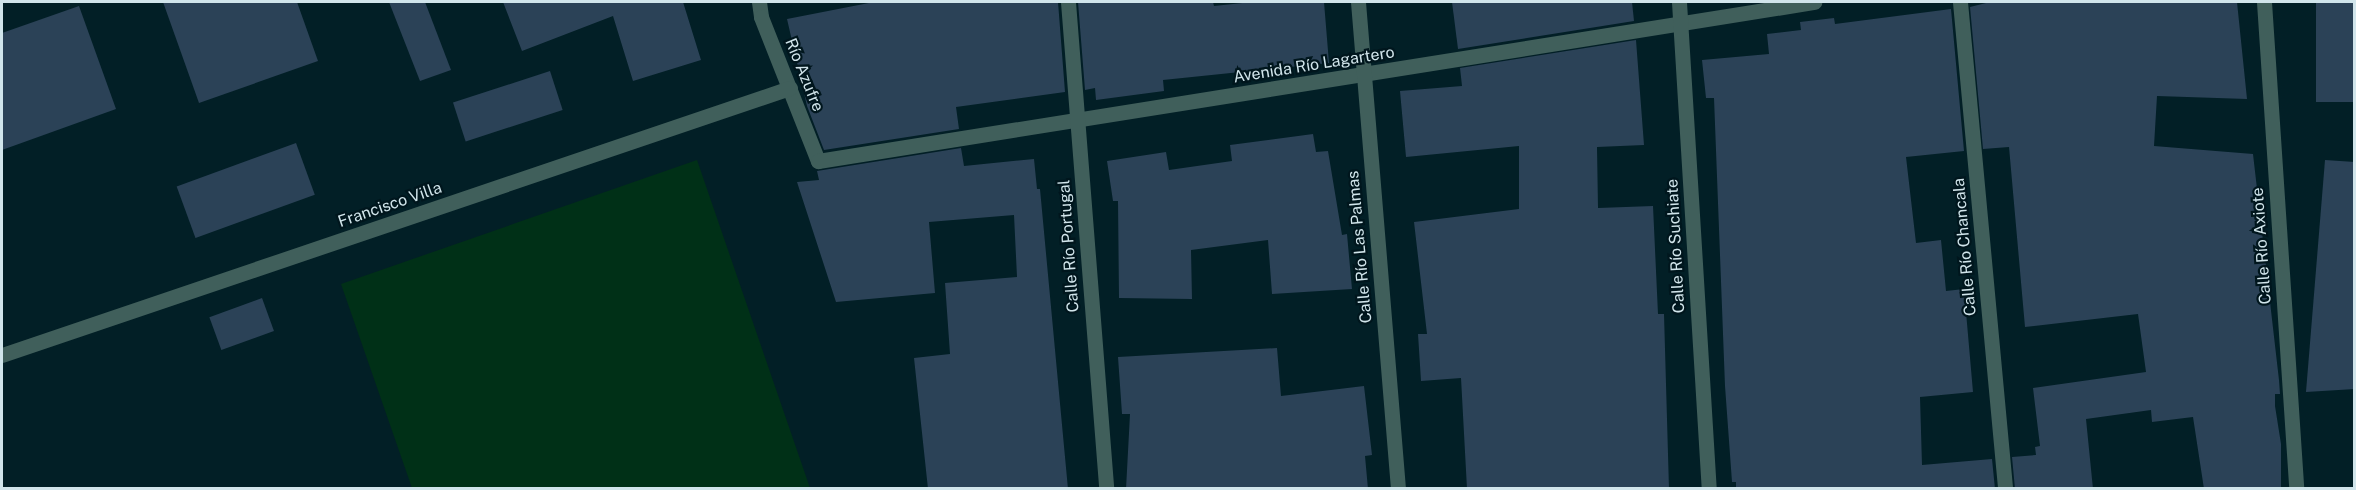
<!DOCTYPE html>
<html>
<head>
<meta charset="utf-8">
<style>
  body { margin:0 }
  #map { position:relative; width:2356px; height:490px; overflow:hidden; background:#021f26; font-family:"Public Sans",sans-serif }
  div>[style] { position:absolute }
  .green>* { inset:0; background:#003017 }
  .building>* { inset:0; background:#2b4257; transform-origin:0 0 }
  .minor>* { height:15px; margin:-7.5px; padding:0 7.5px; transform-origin:7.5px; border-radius:7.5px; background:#405f5b }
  span { translate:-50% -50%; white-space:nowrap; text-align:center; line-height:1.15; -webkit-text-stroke:4.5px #00161d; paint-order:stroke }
  .street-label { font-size:16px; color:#d1e5eb }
  .frame { position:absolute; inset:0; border:3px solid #d1e5eb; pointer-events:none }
</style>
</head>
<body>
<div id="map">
  <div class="green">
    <div style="clip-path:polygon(697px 160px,810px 488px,412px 488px,341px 284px)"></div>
  </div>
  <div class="building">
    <div style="clip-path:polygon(163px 2px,297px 2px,318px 61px,199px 103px)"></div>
    <div style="clip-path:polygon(389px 2px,425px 2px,451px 70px,420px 81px)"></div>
    <div style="clip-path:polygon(503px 2px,683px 2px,701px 60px,633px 81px,613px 16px,522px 51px)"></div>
    <div style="clip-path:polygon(874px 2px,1058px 2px,1065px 92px,956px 107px,959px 129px,824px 150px,807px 106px,787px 19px)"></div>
    <div style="clip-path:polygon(1078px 2px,1213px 2px,1214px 6px,1252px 2px,1324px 2px,1329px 63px,1163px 80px,1164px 91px,1096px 100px,1095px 88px,1085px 90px)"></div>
    <div style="clip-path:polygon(1452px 2px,1632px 2px,1634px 21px,1458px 49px)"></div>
    <div style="clip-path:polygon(1990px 2px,2237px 2px,2247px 99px,2157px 96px,2154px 146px,2253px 154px,2279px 380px,2280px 394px,2275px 394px,2275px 406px,2281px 444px,2281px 489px,2204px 489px,2193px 417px,2152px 422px,2151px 410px,2086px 419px,2093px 489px,2015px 489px,2012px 457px,2036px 455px,2035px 447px,2040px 446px,2033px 388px,2146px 372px,2138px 314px,2025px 327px,2009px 147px,1983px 149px,1970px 7px)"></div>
    <div style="left:2316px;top:2px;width:39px;height:100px"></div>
    <div style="clip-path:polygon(79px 6px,116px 109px,2px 150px,2px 33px)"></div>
    <div style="clip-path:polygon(1951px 9px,1964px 151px,1906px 157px,1916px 243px,1941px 240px,1946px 291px,1964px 289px,1973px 392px,1920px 397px,1922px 465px,1992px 459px,1995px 489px,1736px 489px,1736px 482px,1732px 482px,1725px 386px,1714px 98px,1706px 98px,1702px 60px,1769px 54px,1767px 34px,1801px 30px,1800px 22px,1834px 18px,1835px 24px)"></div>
    <div style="clip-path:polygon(1636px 40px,1644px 145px,1597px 147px,1598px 208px,1653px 206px,1658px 314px,1664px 314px,1669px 489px,1467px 489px,1461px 378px,1421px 381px,1418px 334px,1427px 334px,1414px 222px,1519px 209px,1519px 146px,1406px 157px,1400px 91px,1462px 86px,1460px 68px)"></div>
    <div style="left:550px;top:71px;width:41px;height:102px;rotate:72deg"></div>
    <div style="clip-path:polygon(1313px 134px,1316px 152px,1328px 151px,1342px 235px,1347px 234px,1352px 289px,1272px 294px,1268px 240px,1191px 250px,1192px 299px,1119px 298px,1118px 201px,1113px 201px,1107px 161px,1166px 152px,1169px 170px,1232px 161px,1230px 145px)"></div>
    <div style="left:296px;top:143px;width:55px;height:127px;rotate:70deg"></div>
    <div style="clip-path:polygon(961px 148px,964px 166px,1034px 159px,1037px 189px,1040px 189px,1068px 489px,928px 489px,914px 358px,950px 354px,945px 283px,1017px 277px,1014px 215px,929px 222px,935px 293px,836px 302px,797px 182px,819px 180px,817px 171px)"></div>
    <div style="clip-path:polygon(2325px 160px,2355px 162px,2355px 389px,2306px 392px)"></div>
    <div style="left:262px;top:298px;width:35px;height:56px;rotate:70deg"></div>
    <div style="clip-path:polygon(1277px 348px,1281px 396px,1364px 386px,1372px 455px,1365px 456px,1368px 489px,1126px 489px,1130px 414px,1122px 414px,1118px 357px)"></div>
  </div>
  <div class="minor">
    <div style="left:759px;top:2px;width:15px;rotate:82deg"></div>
    <div style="left:761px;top:17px;width:155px;rotate:68.4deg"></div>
    <div style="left:818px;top:161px;width:1009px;rotate:-9.07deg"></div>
    <div style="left:1068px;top:2px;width:487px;rotate:85.5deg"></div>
    <div style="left:1358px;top:2px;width:488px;rotate:85.3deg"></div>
    <div style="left:1679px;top:2px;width:487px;rotate:86.5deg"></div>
    <div style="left:1960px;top:2px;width:488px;rotate:84.7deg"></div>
    <div style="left:2264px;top:2px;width:487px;rotate:86.2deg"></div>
    <div style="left:2px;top:355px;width:832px;rotate:-18.72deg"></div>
  </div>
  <div class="street-label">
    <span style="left:1314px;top:65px;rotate:-9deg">Avenida Río Lagartero</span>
    <span style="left:804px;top:75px;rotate:68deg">Río Azufre</span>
    <span style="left:390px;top:205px;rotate:-19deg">Francisco Villa</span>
    <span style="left:1069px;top:246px;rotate:-94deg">Calle Río Portugal</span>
    <span style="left:1676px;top:246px;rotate:-93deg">Calle Río Suchiate</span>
    <span style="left:2262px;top:246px;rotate:-94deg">Calle Río Axiote</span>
    <span style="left:1360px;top:247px;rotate:-95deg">Calle Río Las Palmas</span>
    <span style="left:1965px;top:247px;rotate:-95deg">Calle Río Chancala</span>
  </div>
  <div class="frame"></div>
</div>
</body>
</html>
